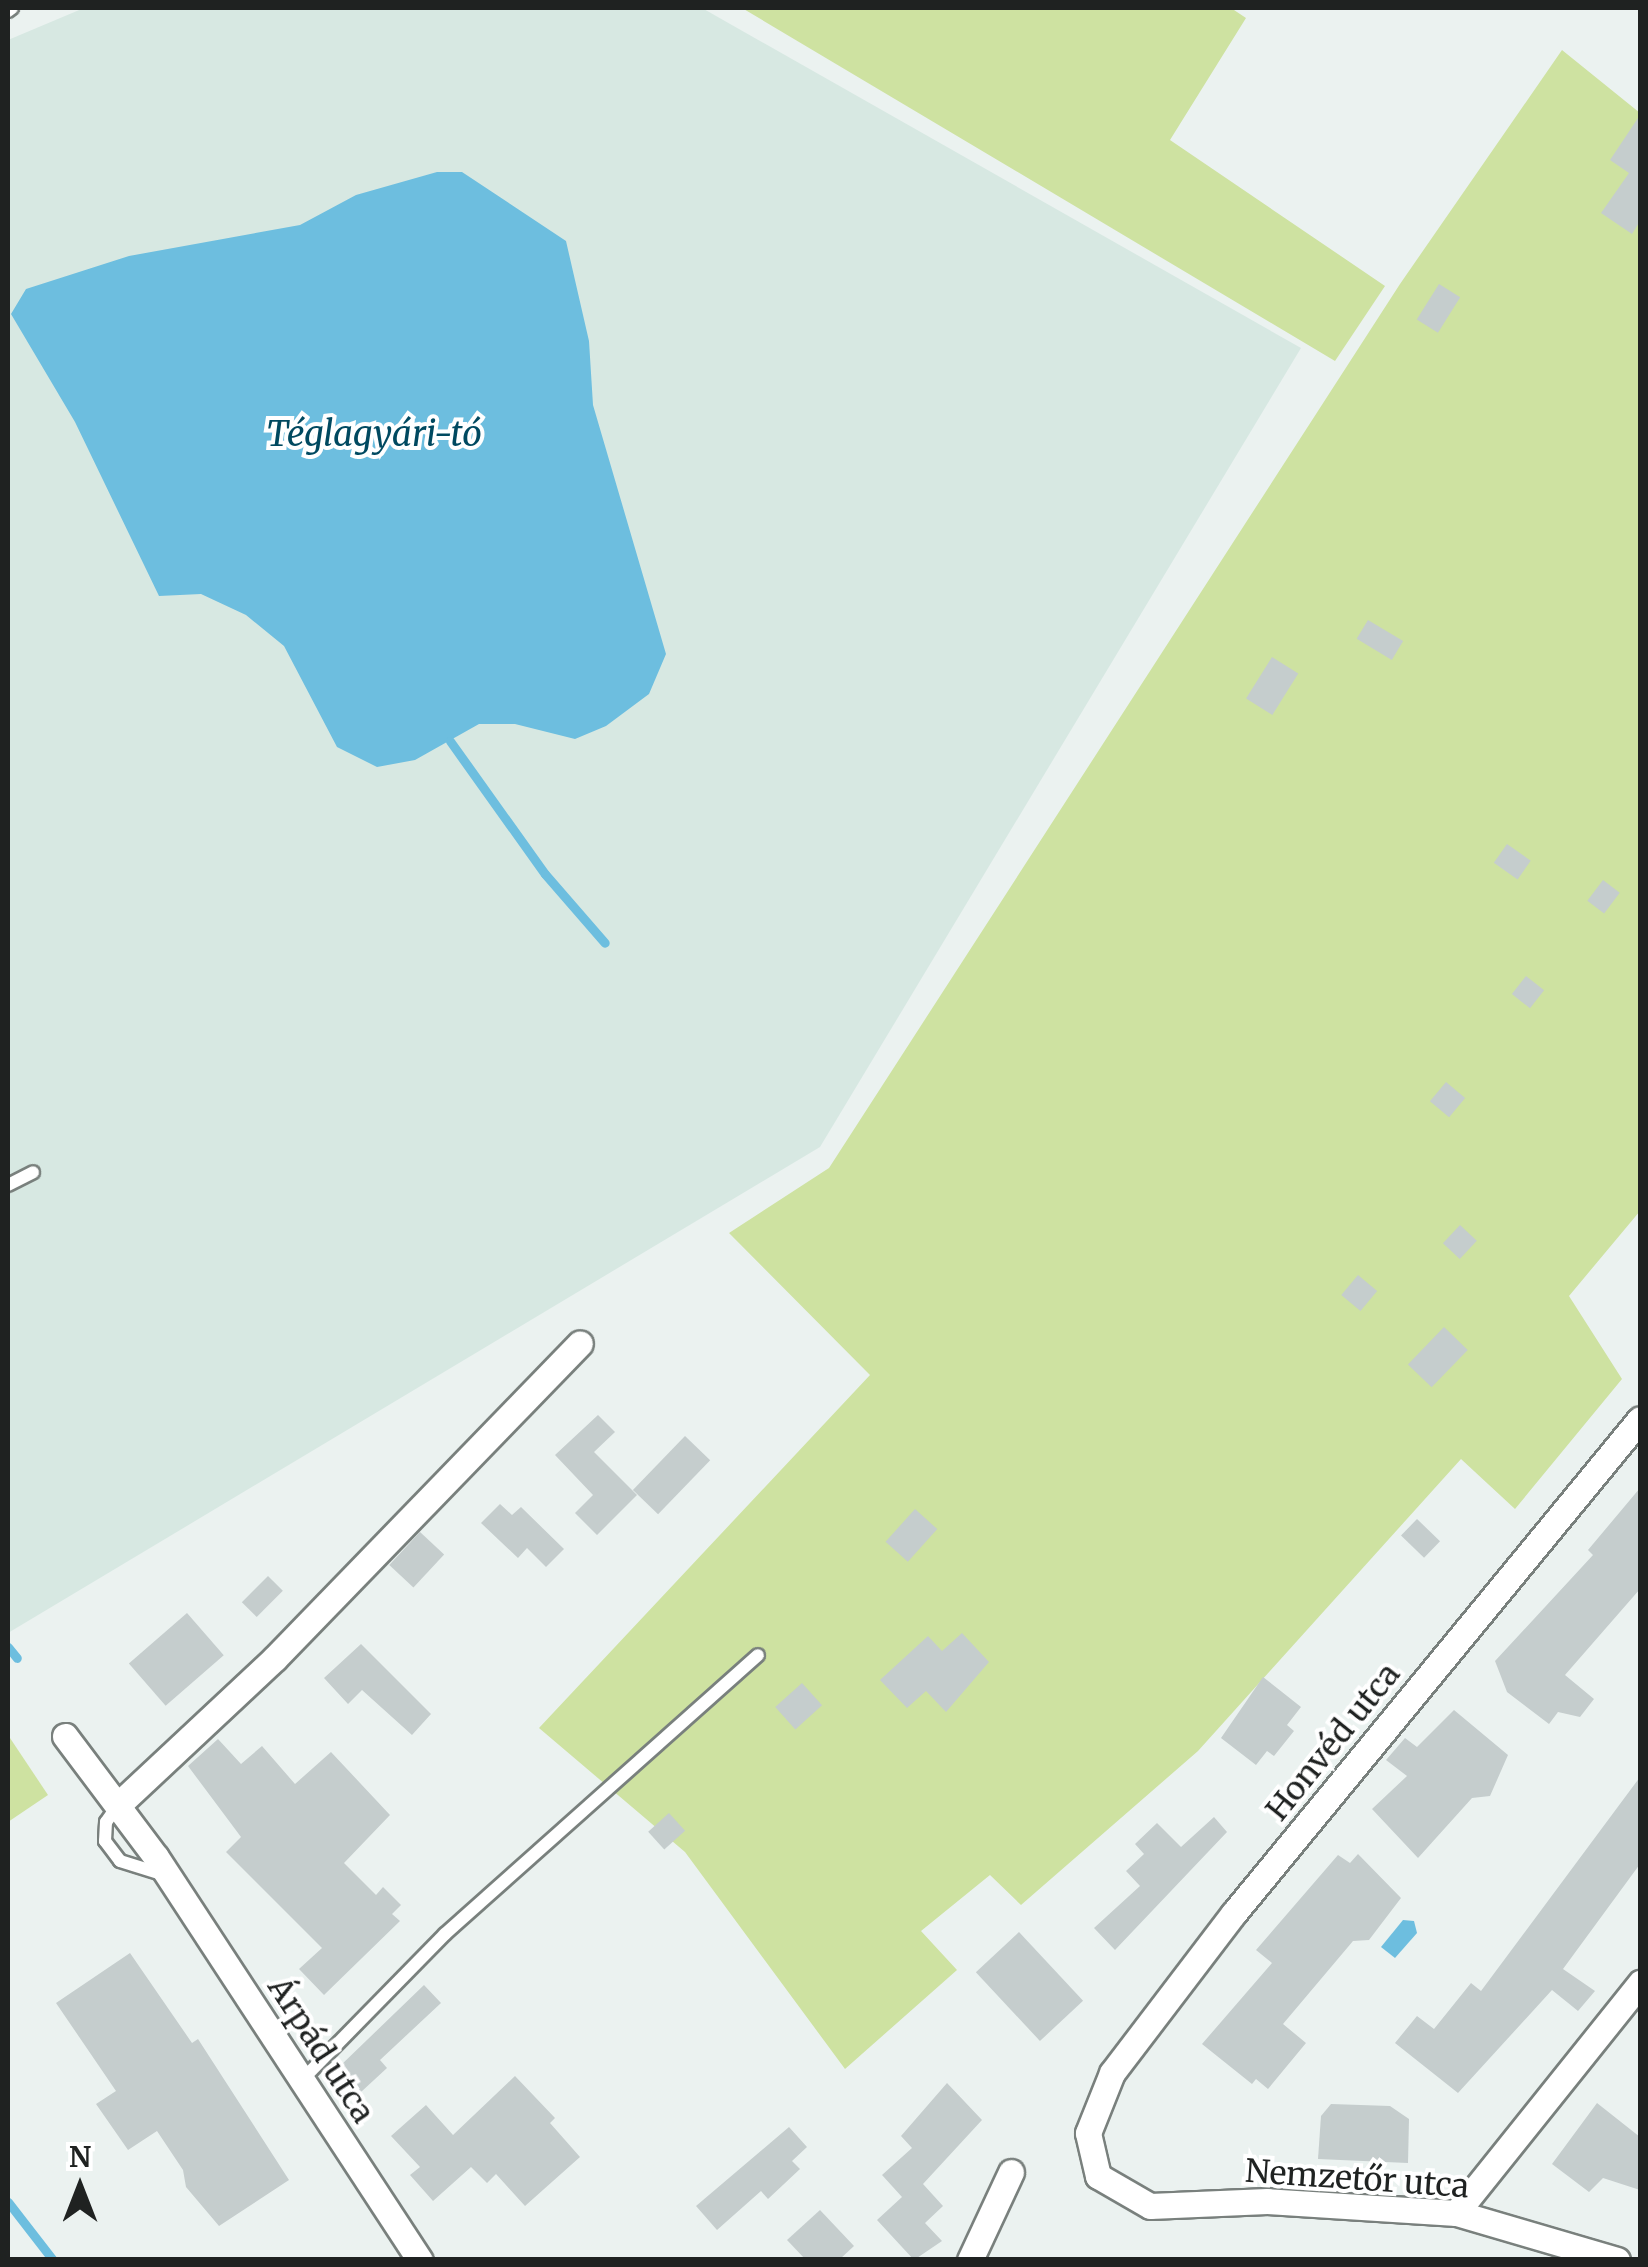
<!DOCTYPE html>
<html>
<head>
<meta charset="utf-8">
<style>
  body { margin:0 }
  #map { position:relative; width:1648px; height:2267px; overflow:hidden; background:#ebf2f0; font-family:Merriweather,serif }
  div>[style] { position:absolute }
  .built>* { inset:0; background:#d7e8e2 }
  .green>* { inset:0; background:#cee2a1 }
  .water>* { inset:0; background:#6dbedf }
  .stream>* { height:9px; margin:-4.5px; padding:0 4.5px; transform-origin:4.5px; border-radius:4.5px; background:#6dbedf }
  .building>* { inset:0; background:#c5cdcd; transform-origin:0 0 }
  .roads { filter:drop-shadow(2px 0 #79807d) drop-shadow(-2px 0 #79807d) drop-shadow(0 2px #79807d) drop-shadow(0 -2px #79807d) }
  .service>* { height:12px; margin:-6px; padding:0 6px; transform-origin:6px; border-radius:6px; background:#fff }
  .minor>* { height:25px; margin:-12.5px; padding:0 12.5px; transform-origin:12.5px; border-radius:12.5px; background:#fff }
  span { translate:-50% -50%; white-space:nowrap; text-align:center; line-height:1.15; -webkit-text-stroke:8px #fff; paint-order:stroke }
  .street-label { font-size:32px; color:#1f2221 }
  .water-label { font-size:35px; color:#004960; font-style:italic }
  .frame { position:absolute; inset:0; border:10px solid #1f2221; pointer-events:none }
  .north { position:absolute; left:30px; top:2137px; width:100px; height:100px; -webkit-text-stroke:8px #fff; paint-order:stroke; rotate:0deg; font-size:28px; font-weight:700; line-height:40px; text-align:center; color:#1f2221 }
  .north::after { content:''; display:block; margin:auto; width:35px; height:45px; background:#1f2221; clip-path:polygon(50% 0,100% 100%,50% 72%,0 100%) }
</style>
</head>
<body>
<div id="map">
  <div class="built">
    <div style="clip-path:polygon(84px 8px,702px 8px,1301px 348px,820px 1147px,8px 1633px,8px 40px)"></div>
  </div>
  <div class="green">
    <div style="clip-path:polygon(742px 8px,1231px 8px,1246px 18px,1170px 140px,1385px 286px,1335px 361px)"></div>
    <div style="clip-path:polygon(1562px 50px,1640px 113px,1640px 1211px,1569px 1296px,1622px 1379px,1515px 1509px,1461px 1459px,1198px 1751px,1021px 1905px,990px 1875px,921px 1931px,957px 1970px,845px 2069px,685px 1852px,539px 1728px,870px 1375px,729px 1233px,829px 1168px,1400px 284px)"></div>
    <div style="clip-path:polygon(8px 1735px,48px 1795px,8px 1822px)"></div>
  </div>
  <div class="water">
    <div style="clip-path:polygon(437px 172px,462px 172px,566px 241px,589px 341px,593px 405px,666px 654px,649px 694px,606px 726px,575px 739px,515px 724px,479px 724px,415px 760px,377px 767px,337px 747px,284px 646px,246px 615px,201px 594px,159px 596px,75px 422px,11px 314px,26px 289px,129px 256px,300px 225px,356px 195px)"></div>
    <div style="clip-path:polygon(1403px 1920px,1414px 1921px,1417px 1933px,1395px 1958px,1381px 1947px)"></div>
  </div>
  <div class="stream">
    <div style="left:450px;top:741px;width:163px;rotate:54.5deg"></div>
    <div style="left:545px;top:874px;width:91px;rotate:49deg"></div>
    <div style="left:8px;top:1647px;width:14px;rotate:51deg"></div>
    <div style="left:8px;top:2202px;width:73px;rotate:52.2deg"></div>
  </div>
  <div class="building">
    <div style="clip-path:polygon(1640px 115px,1640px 221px,1632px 234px,1601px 213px,1629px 173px,1610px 160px)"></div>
    <div style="left:1439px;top:284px;width:25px;height:42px;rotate:32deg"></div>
    <div style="left:1368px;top:620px;width:41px;height:22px;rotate:31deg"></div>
    <div style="left:1272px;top:657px;width:31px;height:49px;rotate:32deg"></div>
    <div style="left:1507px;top:844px;width:29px;height:23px;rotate:35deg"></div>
    <div style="left:1603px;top:880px;width:21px;height:26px;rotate:37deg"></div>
    <div style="left:1526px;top:976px;width:23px;height:23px;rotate:38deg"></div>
    <div style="left:1446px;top:1082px;width:25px;height:25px;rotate:40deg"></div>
    <div style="left:1460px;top:1225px;width:23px;height:25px;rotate:43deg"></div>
    <div style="left:1358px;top:1275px;width:25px;height:26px;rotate:40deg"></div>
    <div style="left:1444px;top:1327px;width:33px;height:52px;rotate:44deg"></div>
    <div style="clip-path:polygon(598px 1415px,615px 1432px,594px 1452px,637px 1495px,597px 1535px,575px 1513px,593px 1495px,555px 1455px)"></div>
    <div style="left:685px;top:1436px;width:35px;height:75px;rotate:44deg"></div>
    <div style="clip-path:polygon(1640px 1488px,1640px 1589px,1565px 1675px,1594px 1699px,1580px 1717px,1558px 1712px,1549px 1724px,1507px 1692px,1495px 1661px,1593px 1555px,1588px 1550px)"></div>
    <div style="clip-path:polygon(500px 1504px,512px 1515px,521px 1507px,564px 1549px,546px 1567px,527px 1548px,518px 1558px,481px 1523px)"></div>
    <div style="left:915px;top:1509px;width:30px;height:44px;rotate:42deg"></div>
    <div style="left:1417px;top:1519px;width:32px;height:23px;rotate:44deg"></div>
    <div style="left:420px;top:1532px;width:33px;height:45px;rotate:43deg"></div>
    <div style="left:268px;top:1576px;width:21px;height:37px;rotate:45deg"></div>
    <div style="left:187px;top:1613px;width:56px;height:77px;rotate:49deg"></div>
    <div style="clip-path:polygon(962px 1633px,989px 1662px,946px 1712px,926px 1691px,907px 1708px,880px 1680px,928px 1636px,942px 1651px)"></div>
    <div style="clip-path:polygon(361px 1644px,431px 1714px,412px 1735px,362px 1690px,348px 1704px,324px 1678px)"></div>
    <div style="clip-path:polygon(1263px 1677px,1301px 1707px,1287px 1725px,1294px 1731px,1274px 1756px,1267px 1751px,1256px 1765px,1221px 1738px)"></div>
    <div style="left:802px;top:1683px;width:30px;height:36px;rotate:48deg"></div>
    <div style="clip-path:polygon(1454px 1710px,1508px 1755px,1490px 1796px,1472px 1798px,1418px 1858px,1372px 1809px,1407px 1776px,1386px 1760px,1405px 1738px,1417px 1747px)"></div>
    <div style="clip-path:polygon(218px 1739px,241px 1764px,262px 1746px,295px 1784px,331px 1752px,390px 1815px,344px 1863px,376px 1895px,383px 1887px,401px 1905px,392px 1914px,400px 1921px,324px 1995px,299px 1969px,322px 1948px,226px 1852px,241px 1837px,188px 1766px)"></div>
    <div style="clip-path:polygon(1640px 1777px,1640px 1864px,1563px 1969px,1595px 1991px,1578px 2011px,1552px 1990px,1458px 2093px,1395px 2043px,1417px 2016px,1434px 2029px,1471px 1983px,1481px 1991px)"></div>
    <div style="left:669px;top:1813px;width:24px;height:28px;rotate:48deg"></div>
    <div style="clip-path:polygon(1214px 1817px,1227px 1832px,1115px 1950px,1094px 1928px,1140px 1886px,1126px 1871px,1144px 1854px,1135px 1844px,1157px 1823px,1181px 1847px)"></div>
    <div style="clip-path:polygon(1358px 1854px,1401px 1898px,1369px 1940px,1353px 1941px,1283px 2024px,1306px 2043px,1268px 2089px,1256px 2079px,1252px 2084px,1202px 2044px,1272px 1963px,1256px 1950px,1338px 1855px,1350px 1863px)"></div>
    <div style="left:1019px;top:1932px;width:94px;height:59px;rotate:47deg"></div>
    <div style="clip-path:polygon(130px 1953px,192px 2043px,198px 2039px,289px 2180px,219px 2226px,186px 2187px,183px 2170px,157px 2131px,128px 2150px,96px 2104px,116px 2091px,56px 2003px)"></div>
    <div style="clip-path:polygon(424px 1985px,441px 2003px,380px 2060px,387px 2068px,361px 2092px,339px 2067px)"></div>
    <div style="clip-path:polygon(515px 2076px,555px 2118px,550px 2123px,580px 2157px,525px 2206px,496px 2174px,487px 2183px,471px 2167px,433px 2201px,410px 2175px,420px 2167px,391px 2136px,426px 2105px,453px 2135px)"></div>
    <div style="clip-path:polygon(947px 2083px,982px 2120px,923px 2184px,943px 2206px,925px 2223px,942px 2241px,914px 2260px,877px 2220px,902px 2197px,882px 2175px,912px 2148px,901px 2136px)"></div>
    <div style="clip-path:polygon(1597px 2103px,1640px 2137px,1640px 2190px,1603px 2178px,1589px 2192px,1552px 2164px)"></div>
    <div style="clip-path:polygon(1331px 2104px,1390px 2106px,1409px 2119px,1408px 2163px,1318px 2159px,1321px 2116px)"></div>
    <div style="clip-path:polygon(789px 2127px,807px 2147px,792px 2161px,800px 2169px,768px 2199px,761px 2191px,717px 2230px,696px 2206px)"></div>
    <div style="clip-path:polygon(820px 2210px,854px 2246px,840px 2259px,805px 2259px,787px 2240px)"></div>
  </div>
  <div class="roads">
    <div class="service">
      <div style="left:8px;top:11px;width:5px;rotate:-37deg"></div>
      <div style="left:8px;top:1185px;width:28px;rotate:-27deg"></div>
      <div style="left:118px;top:1805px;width:21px;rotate:125deg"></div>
      <div style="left:106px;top:1822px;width:19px;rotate:93deg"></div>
      <div style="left:105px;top:1841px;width:25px;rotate:53deg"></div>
      <div style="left:120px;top:1861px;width:47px;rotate:17.3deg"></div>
      <div style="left:302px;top:2080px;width:204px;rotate:-45.6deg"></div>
      <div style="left:445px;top:1934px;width:419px;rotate:-41.7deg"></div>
    </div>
    <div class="minor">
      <div style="left:65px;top:1736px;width:151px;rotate:53.1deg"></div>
      <div style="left:156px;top:1857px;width:482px;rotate:56.8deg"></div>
      <div style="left:118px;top:1805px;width:215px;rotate:-43.1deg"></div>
      <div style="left:275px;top:1658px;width:438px;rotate:-45.9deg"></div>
      <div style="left:1456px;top:2213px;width:295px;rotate:-51.3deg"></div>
      <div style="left:970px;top:2260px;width:97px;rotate:-65deg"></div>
      <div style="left:1617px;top:2260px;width:168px;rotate:-163.7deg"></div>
      <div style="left:1456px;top:2213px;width:189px;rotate:-176.4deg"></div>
      <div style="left:1267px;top:2201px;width:117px;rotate:177.6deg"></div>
      <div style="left:1150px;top:2206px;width:60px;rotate:-150deg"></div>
      <div style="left:1098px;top:2176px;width:44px;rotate:-103.1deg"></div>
      <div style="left:1088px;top:2133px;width:65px;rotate:-68.2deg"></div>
      <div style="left:1112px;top:2073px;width:201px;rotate:-52.7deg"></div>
      <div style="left:1234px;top:1913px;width:639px;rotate:-50.58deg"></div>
    </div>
  </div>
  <div class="street-label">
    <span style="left:1333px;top:1742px;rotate:-51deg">Honvéd utca</span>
    <span style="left:321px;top:2050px;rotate:57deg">Árpád utca</span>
    <span style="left:1357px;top:2179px;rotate:4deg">Nemzetőr utca</span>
  </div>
  <div class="water-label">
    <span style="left:374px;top:434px">Téglagyári-tó</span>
  </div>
  <div class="frame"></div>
  <div class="north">N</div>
</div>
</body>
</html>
